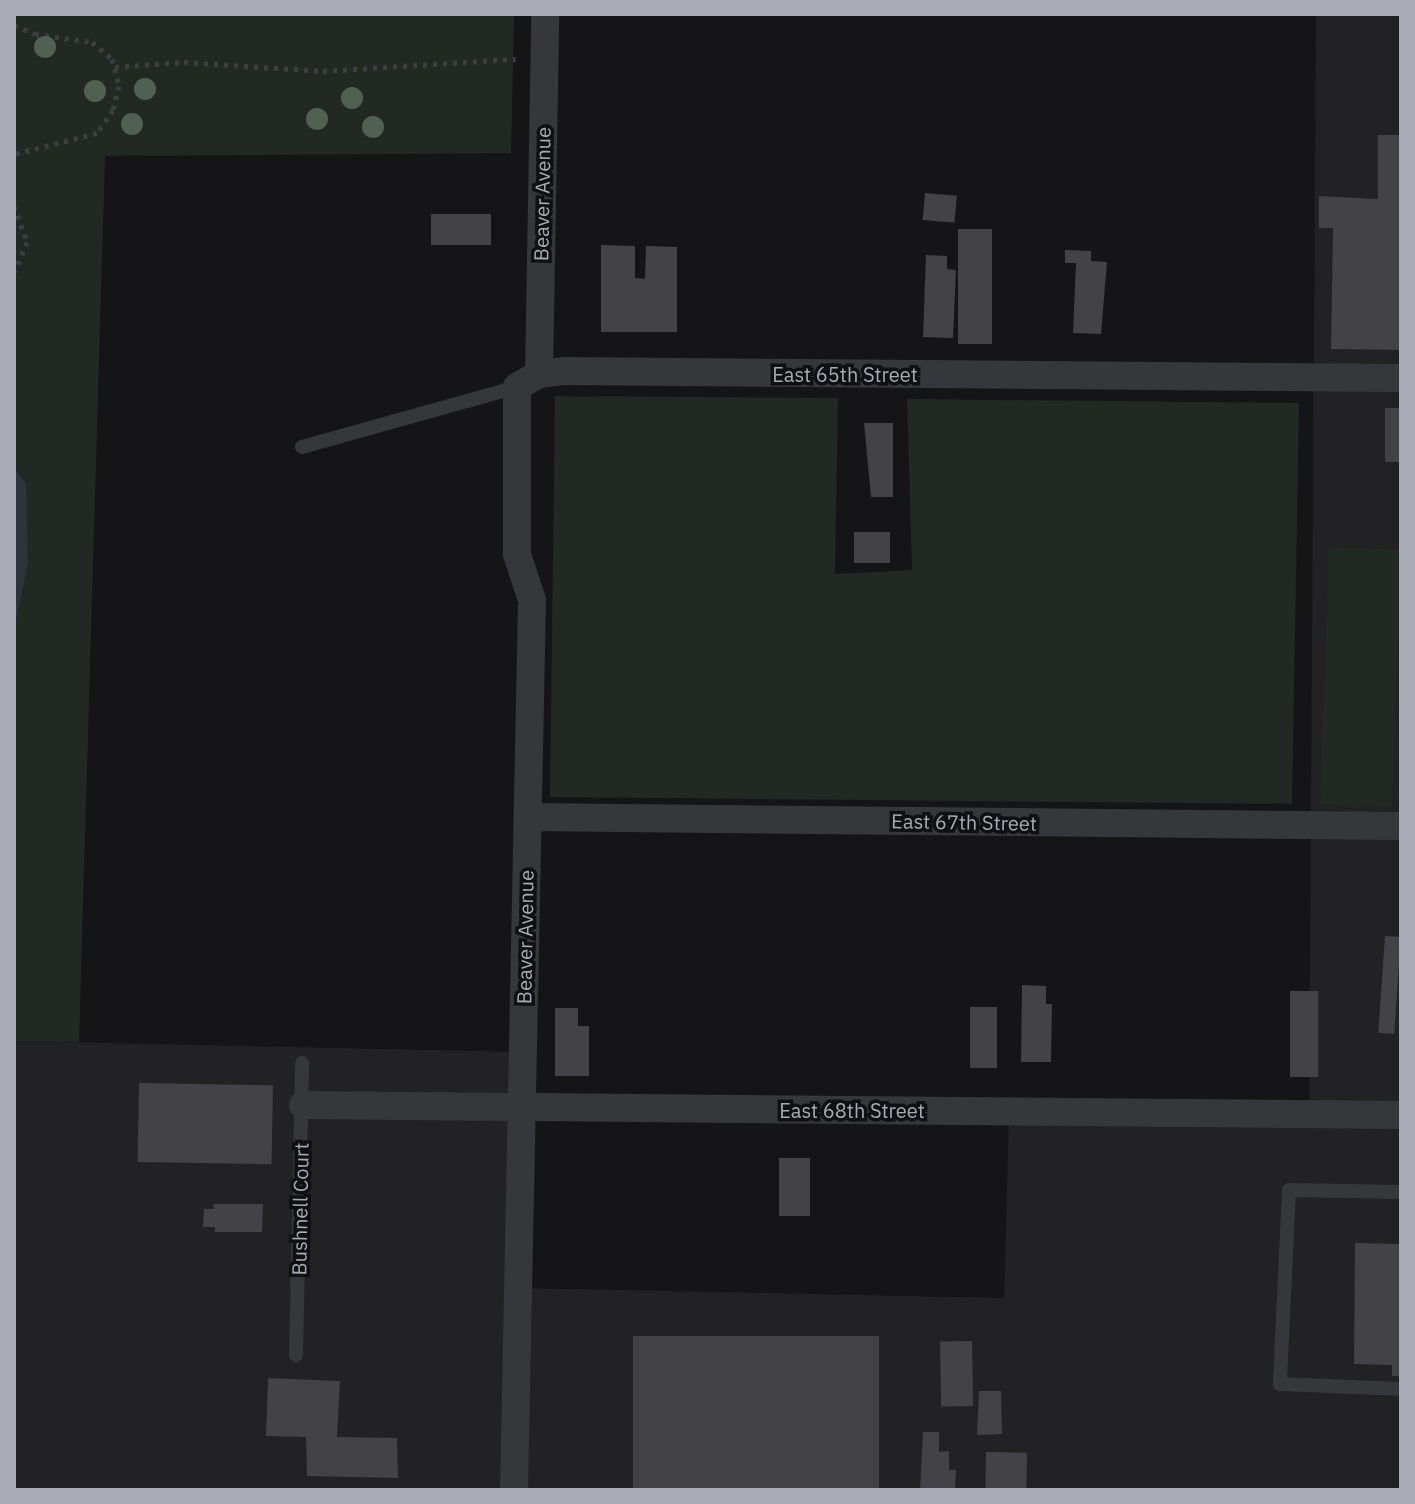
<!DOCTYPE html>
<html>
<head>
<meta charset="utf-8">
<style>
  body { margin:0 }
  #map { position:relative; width:1415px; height:1504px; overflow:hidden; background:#151517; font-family:"IBM Plex Sans",sans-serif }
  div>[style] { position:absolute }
  .built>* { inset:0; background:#222124 }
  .green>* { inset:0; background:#222923; transform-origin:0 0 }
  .water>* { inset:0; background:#2e343c }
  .building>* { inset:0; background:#424247; transform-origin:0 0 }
  .path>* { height:5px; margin-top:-2.5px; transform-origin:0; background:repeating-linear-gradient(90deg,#3d3e42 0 4px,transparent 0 10px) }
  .lane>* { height:14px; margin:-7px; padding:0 7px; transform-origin:7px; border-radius:7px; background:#36373b }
  .street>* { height:28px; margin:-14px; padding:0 14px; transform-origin:14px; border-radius:14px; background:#36373b }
  .trees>* { width:22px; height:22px; margin:-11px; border-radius:50%; background:#506154 }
  span { translate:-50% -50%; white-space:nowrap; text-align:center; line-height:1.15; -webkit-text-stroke:7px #101012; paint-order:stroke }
  .street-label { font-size:20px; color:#a8abb6 }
  .frame { position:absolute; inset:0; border:16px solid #a8abb6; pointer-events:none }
</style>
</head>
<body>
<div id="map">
  <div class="built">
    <div style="clip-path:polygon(1316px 14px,1401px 14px,1401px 1490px,14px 1490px,14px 1041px,523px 1052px,519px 1288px,1004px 1298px,1009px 1111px,1309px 1114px)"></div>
  </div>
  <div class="green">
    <div style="clip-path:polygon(14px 14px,514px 14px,511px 153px,105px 156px,79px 1042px,14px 1041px)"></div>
    <div style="clip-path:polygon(555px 396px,838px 398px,835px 574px,912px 570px,907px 399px,1299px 403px,1292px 804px,550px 797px)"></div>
    <div style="left:1329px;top:547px;width:72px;height:258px;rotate:2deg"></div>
  </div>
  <div class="water">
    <div style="clip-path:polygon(14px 468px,26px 484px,28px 563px,14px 629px)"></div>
  </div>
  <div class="building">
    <div style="clip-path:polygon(1378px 135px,1401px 135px,1401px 350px,1331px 349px,1333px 228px,1319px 228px,1319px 196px,1378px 199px)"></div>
    <div style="left:925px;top:193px;width:32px;height:27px;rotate:5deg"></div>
    <div style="left:431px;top:214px;width:60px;height:31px"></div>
    <div style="left:958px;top:229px;width:34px;height:115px"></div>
    <div style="clip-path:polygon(601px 245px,635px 246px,635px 278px,645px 279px,646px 246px,677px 247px,677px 332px,601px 332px)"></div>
    <div style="clip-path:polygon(1065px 250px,1091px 251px,1091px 261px,1107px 262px,1101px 334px,1073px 333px,1076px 263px,1065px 263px)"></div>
    <div style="clip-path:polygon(926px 255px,947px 256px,947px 269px,956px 270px,953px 338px,923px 337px)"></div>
    <div style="left:1385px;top:408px;width:16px;height:54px"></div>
    <div style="clip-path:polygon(864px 423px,893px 423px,893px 497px,871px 497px)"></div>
    <div style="left:854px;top:532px;width:36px;height:31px"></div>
    <div style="left:1385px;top:936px;width:16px;height:97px;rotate:4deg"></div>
    <div style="clip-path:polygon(1022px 985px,1046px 986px,1046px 1004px,1052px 1004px,1051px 1062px,1021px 1062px)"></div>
    <div style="left:1318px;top:991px;width:86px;height:28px;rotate:90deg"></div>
    <div style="left:970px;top:1007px;width:27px;height:61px"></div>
    <div style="clip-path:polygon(555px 1008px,578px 1008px,578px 1026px,589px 1026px,589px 1076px,555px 1076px)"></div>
    <div style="left:139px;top:1083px;width:134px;height:79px;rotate:1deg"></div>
    <div style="left:779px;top:1158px;width:31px;height:58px"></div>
    <div style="clip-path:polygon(213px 1204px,263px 1204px,262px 1232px,215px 1232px,215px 1227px,203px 1227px,204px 1209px,214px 1209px)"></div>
    <div style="clip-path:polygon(1355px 1243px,1401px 1244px,1401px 1376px,1392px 1376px,1392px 1365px,1354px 1364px)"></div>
    <div style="left:633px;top:1336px;width:246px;height:154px"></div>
    <div style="left:972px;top:1341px;width:65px;height:32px;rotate:89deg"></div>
    <div style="clip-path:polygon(268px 1378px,340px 1381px,337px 1437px,397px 1438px,398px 1478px,307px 1476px,306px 1437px,266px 1436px)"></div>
    <div style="clip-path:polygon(979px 1391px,1001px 1391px,1002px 1434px,977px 1435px)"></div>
    <div style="clip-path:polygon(923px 1432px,939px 1432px,939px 1452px,949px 1451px,949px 1470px,956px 1470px,955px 1490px,920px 1490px)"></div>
    <div style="left:986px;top:1452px;width:41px;height:38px;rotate:1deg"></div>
  </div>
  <div class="path">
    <div style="left:14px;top:25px;width:23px;rotate:23deg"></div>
    <div style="left:35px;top:34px;width:58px;rotate:8deg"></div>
    <div style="left:92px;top:42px;width:26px;rotate:40deg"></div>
    <div style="left:112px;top:59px;width:28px;rotate:75deg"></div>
    <div style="left:119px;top:86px;width:25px;rotate:104deg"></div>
    <div style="left:113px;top:110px;width:28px;rotate:125deg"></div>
    <div style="left:97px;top:133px;width:86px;rotate:165.8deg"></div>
    <div style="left:115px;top:67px;width:69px;rotate:-4.1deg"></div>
    <div style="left:184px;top:62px;width:139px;rotate:3.7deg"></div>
    <div style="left:323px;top:71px;width:193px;rotate:-3.6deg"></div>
    <div style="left:14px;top:206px;width:38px;rotate:70deg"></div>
    <div style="left:27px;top:242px;width:33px;rotate:113deg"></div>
  </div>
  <div class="lane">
    <div style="left:302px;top:447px;width:223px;rotate:-15.6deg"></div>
    <div style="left:1401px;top:1192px;width:112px;rotate:-179deg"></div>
    <div style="left:1289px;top:1190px;width:194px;rotate:92.7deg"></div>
    <div style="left:1280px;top:1384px;width:121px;rotate:2.4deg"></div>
    <div style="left:296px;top:1355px;width:292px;rotate:-88.8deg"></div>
  </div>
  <div class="street">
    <div style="left:539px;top:374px;width:360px;rotate:-89deg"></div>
    <div style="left:528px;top:817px;width:873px;rotate:0.59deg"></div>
    <div style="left:303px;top:1105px;width:1098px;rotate:0.52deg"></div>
    <div style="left:514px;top:1490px;width:890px;rotate:-88.84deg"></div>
    <div style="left:532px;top:600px;width:48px;rotate:-108.1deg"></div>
    <div style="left:517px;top:554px;width:167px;rotate:-90deg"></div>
    <div style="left:517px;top:387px;width:26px;rotate:-31deg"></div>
    <div style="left:539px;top:374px;width:26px;rotate:-7deg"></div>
    <div style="left:565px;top:371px;width:836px;rotate:0.48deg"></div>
  </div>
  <div class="trees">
    <div style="left:45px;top:47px"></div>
    <div style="left:145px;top:89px"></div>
    <div style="left:95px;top:91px"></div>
    <div style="left:352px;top:98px"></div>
    <div style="left:317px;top:119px"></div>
    <div style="left:132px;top:124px"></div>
    <div style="left:373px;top:127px"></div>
  </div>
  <div class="street-label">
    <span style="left:542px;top:194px;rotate:-89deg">Beaver Avenue</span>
    <span style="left:845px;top:374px">East 65th Street</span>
    <span style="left:964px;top:822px;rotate:1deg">East 67th Street</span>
    <span style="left:525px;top:937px;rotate:-89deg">Beaver Avenue</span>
    <span style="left:852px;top:1110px">East 68th Street</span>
    <span style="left:300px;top:1209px;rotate:-89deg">Bushnell Court</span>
  </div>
  <div class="frame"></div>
</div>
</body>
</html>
